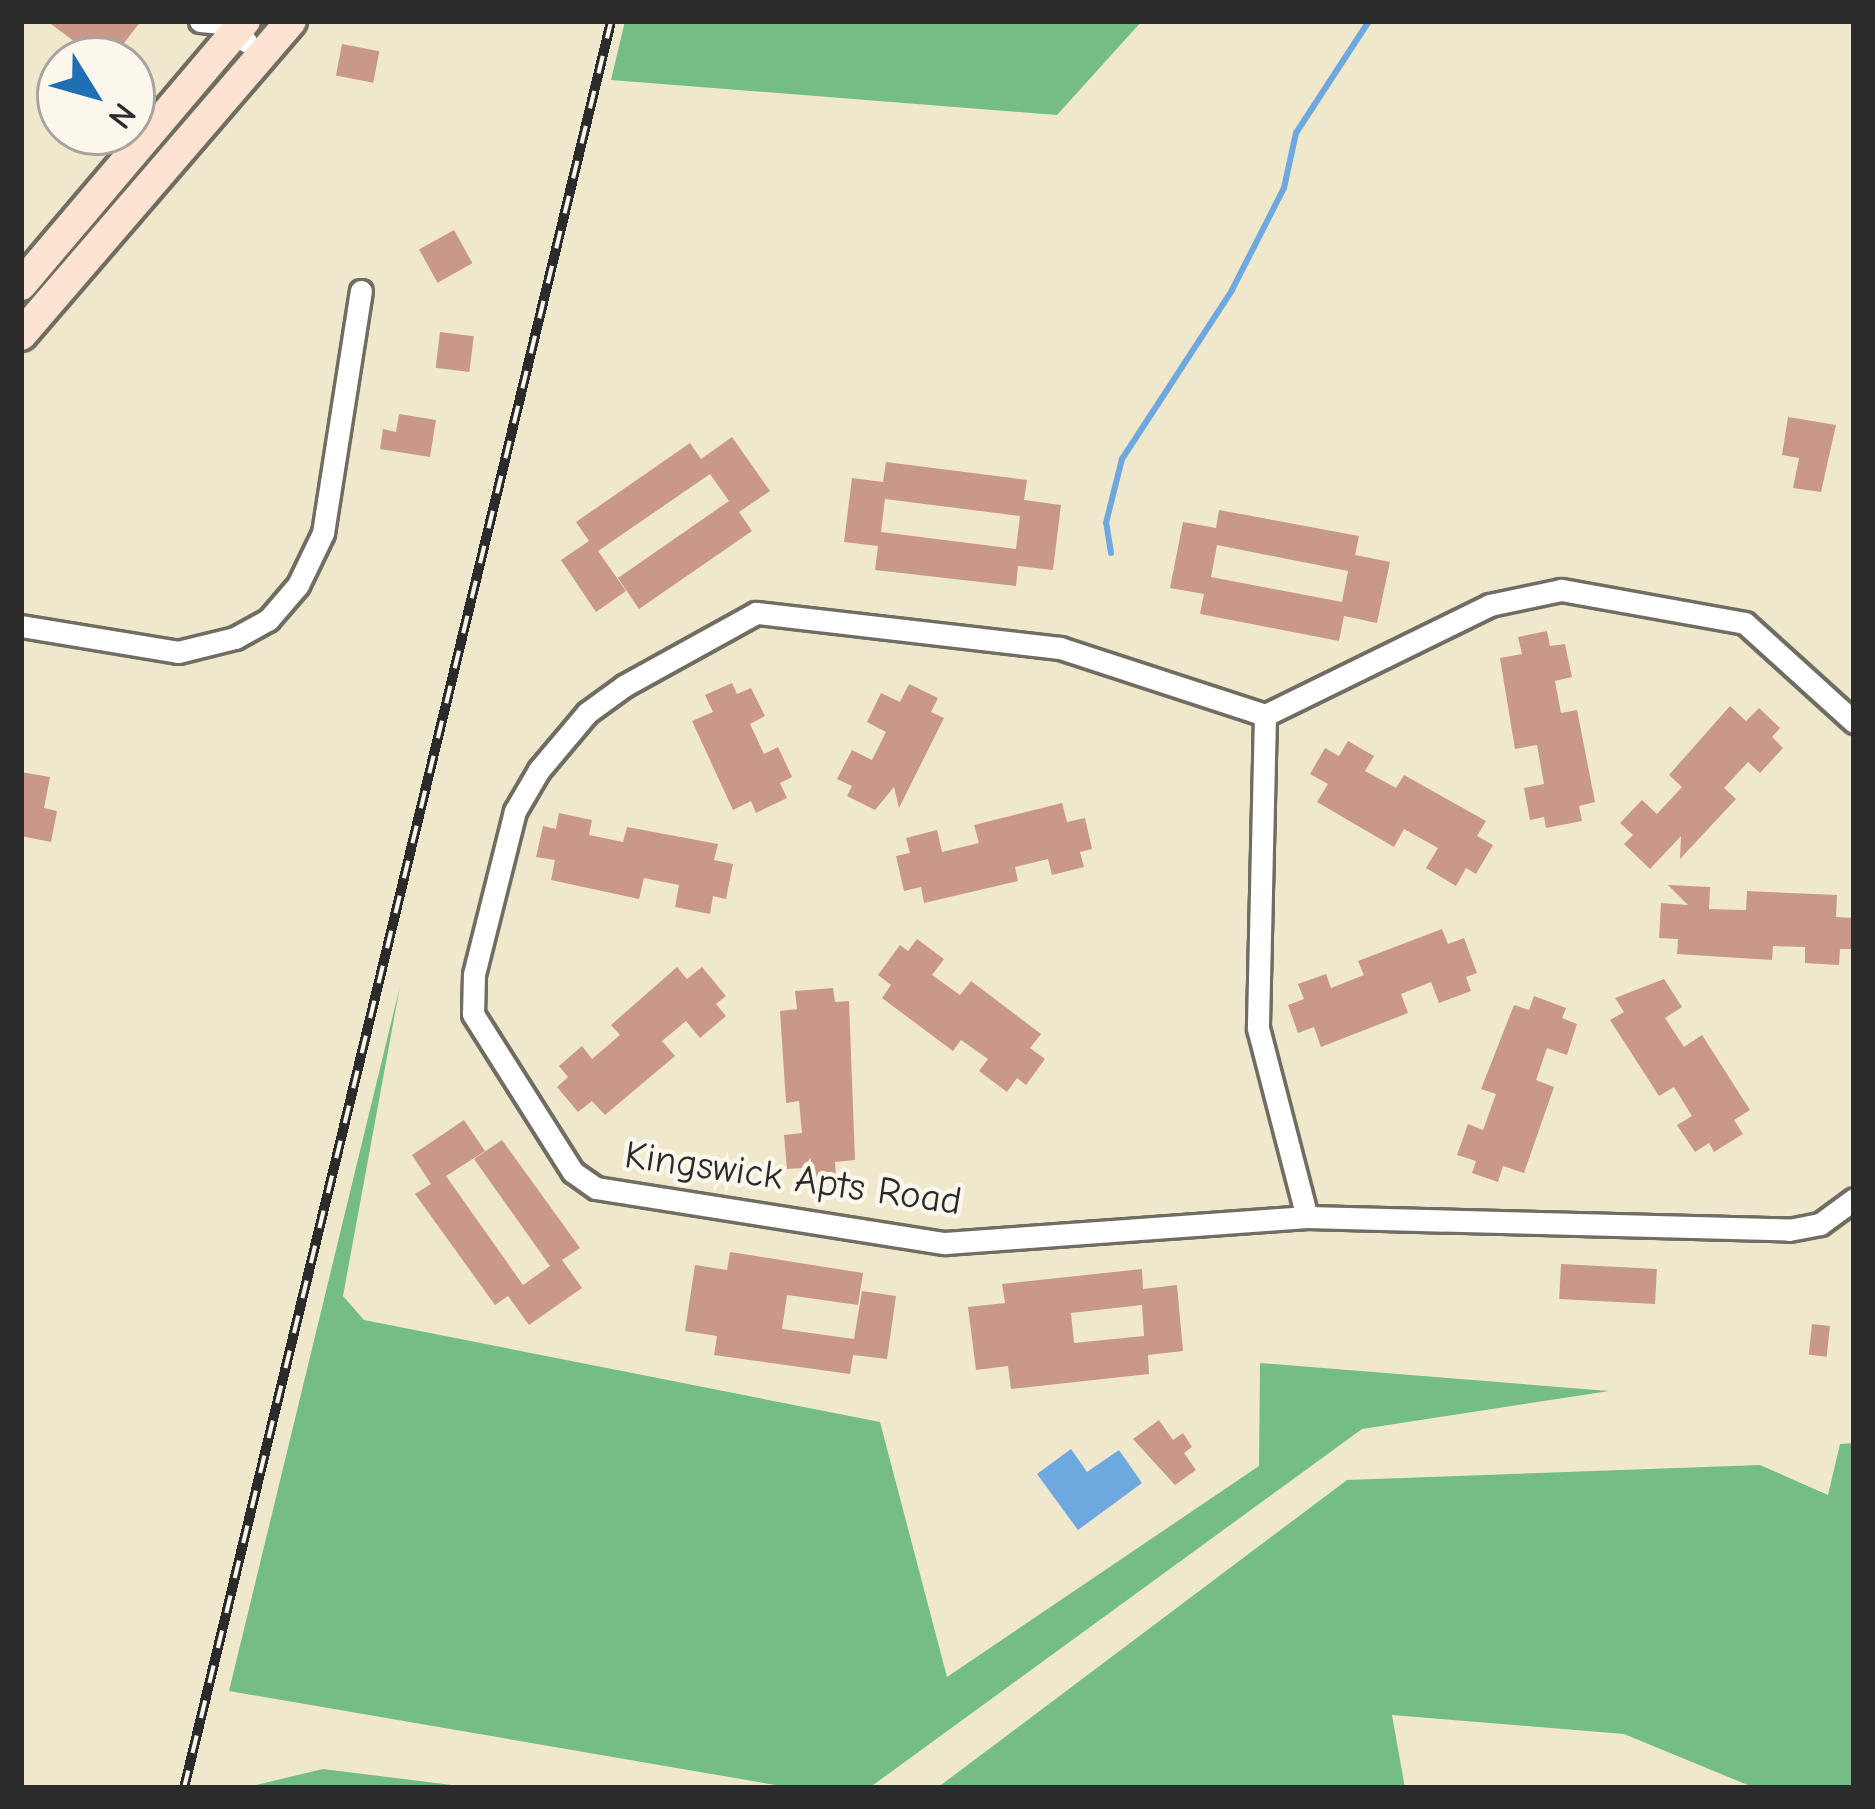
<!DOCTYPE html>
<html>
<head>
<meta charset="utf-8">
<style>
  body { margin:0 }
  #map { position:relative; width:1875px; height:1809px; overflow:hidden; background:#f0e8cc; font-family:"Comic Neue",sans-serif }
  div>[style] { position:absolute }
  .forest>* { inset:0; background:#74be85 }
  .water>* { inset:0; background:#6da8de }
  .stream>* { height:6px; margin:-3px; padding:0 3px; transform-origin:3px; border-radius:3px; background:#6da8de }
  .building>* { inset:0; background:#ca9888; transform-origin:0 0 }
  .roads { filter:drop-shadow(3px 0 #706d63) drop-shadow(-3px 0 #706d63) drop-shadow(0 3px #706d63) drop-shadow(0 -3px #706d63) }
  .street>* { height:21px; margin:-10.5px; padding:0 10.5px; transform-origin:10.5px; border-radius:10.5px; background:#fff }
  .secondary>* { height:30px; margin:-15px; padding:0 15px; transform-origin:15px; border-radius:15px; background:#fde4d0 }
  .rail>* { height:10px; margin-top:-5px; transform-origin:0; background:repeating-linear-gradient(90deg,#fbf7ec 0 18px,#2b2b2b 0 36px); box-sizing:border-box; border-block:3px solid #2b2b2b }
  span { translate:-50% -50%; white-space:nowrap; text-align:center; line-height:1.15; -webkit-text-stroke:9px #fbf7ec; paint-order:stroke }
  .street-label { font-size:39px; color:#2b2b2b }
  .frame { position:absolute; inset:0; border:24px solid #2b2b2b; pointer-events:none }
  .north { position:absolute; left:36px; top:36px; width:120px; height:120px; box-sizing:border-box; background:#fbf7ec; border:3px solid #a8a59f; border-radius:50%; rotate:127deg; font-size:33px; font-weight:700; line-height:48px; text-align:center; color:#2b2b2b }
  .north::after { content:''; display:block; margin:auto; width:42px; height:54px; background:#1f6fb2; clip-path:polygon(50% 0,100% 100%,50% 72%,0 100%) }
</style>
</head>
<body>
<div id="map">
  <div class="forest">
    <div style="clip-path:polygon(625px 21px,1142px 21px,1057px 115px,611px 80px)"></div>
    <div style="clip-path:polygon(400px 986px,343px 1296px,364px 1320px,880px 1422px,947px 1677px,1259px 1466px,1260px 1363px,1609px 1391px,1362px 1429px,869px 1788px,793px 1788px,229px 1691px)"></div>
    <div style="clip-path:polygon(1854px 1443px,1853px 1788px,1755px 1788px,1624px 1734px,1392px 1715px,1405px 1788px,937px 1788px,1347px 1480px,1760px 1465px,1828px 1495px,1840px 1444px)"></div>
    <div style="clip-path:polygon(323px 1769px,476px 1788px,243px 1788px)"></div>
  </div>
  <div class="water">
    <div style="clip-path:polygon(1071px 1449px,1087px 1472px,1119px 1450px,1142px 1483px,1078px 1530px,1037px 1474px)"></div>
  </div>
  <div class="stream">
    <div style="left:1111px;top:553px;width:30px;rotate:-99deg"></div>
    <div style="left:1106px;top:523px;width:66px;rotate:-76deg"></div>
    <div style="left:1122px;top:459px;width:202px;rotate:-56.9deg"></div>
    <div style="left:1232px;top:290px;width:114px;rotate:-63deg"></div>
    <div style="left:1284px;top:188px;width:56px;rotate:-77.7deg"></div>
    <div style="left:1296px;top:133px;width:134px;rotate:-56.9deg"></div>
  </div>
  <div class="building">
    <div style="clip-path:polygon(47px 21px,141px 21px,111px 60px,99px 60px)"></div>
    <div style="left:342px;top:44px;width:38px;height:32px;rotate:11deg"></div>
    <div style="left:454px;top:230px;width:38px;height:40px;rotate:61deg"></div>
    <div style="left:440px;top:332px;width:34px;height:36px;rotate:7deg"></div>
    <div style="clip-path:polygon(399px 414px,436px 420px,430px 457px,380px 449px,383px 429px,396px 432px)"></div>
    <div style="clip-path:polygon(1788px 417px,1836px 425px,1821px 492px,1793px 488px,1799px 458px,1782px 455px)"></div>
    <div style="clip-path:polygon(732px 437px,770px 491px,739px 512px,752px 531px,639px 609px,618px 578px,729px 501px,710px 474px,598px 551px,626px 591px,596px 612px,561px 560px,589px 541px,576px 522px,690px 443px,701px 459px)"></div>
    <div style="clip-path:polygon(evenodd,886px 462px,1027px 480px,1024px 500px,1061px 505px,1053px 570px,1018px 566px,1016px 586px,875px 570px,878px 546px,844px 542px,852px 478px,883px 482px,886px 462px,885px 499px,1020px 516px,1016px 549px,881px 532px,885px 499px)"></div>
    <div style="clip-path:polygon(evenodd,1219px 510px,1359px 536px,1355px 555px,1390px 562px,1377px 623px,1344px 616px,1339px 641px,1200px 614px,1204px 594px,1170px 588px,1183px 522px,1216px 528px,1219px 510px,1217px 545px,1348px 571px,1342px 602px,1211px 577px,1217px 545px)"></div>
    <div style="clip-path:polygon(1547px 631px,1550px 646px,1565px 644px,1572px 677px,1555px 681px,1561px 713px,1577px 710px,1595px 802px,1579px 806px,1582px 821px,1546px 828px,1544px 817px,1530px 820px,1524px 788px,1544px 784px,1537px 745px,1515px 749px,1500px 658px,1522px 654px,1518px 637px)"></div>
    <div style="clip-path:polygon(732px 683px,737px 694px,751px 688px,765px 716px,750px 724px,764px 754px,778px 747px,792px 777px,780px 783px,787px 798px,756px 813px,751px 801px,733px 810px,692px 721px,713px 712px,705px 695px)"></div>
    <div style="clip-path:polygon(909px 684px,938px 698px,931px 712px,944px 718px,899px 808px,894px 787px,875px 810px,847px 796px,852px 786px,837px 779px,852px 750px,872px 760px,886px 732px,867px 722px,881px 693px,900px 702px)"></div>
    <div style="clip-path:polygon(1730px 706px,1746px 721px,1759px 708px,1780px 728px,1772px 737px,1783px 748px,1760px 773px,1748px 762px,1724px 788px,1736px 799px,1680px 859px,1681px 836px,1650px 869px,1624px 844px,1633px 835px,1620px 823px,1642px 800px,1657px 814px,1682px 787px,1669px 775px)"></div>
    <div style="clip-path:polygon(1348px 741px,1374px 756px,1365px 771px,1396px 788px,1404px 775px,1486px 821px,1477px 836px,1493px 845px,1476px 874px,1466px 868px,1456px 886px,1426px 868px,1438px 848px,1404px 829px,1394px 847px,1317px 802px,1328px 784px,1310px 774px,1325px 748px,1339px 756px)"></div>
    <div style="clip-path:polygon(21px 772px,50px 777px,44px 808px,57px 811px,51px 842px,21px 836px)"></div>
    <div style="clip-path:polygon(1062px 803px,1067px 822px,1085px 818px,1092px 849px,1080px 852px,1084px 867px,1052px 875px,1048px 859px,1015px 867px,1018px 881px,924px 903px,921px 887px,904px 891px,896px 856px,910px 853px,906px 838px,937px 830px,942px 852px,979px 843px,974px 825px)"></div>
    <div style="clip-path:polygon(559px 813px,592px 820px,589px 835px,623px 842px,627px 827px,718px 844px,714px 860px,733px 864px,726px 899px,713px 896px,710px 914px,675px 907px,679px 885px,644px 878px,639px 899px,551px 880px,555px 860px,536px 857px,543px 826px,556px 829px)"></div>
    <div style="clip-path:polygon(1668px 885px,1710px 887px,1709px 909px,1746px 910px,1747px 891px,1837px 895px,1836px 917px,1854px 918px,1854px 949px,1840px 949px,1839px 965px,1805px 963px,1805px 947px,1773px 946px,1772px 960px,1677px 954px,1678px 939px,1659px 938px,1661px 903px,1688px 905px)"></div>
    <div style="clip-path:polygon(1442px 929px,1448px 944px,1464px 938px,1477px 973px,1466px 977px,1471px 991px,1439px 1003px,1431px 982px,1401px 994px,1408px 1013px,1321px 1047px,1314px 1027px,1298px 1033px,1288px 1005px,1304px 999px,1298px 984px,1326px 974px,1331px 988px,1364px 975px,1358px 961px)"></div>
    <div style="clip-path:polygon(917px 939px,944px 959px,932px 975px,960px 995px,971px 981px,1041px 1034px,1030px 1048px,1045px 1059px,1026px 1085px,1017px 1078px,1007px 1092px,979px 1071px,988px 1059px,961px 1040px,953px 1051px,882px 998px,891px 985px,878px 975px,900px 945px,908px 951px)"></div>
    <div style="clip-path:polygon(677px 967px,687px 979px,702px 967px,726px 996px,716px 1004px,726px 1016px,700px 1038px,686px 1021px,662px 1041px,675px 1056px,605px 1115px,592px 1101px,578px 1112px,557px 1087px,568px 1077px,559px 1066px,582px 1046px,592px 1059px,620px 1035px,611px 1025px)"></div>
    <div style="clip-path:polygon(1664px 979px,1682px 1007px,1665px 1018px,1684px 1047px,1702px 1035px,1750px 1110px,1734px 1120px,1743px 1134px,1714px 1152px,1709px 1143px,1695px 1152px,1677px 1125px,1692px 1116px,1674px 1087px,1659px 1096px,1610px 1020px,1624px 1012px,1615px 998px)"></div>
    <div style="clip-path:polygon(833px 988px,835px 1002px,849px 1001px,855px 1160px,835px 1162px,836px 1176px,804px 1179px,802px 1168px,787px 1169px,784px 1135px,802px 1133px,799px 1101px,786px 1103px,780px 1011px,797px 1009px,795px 991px)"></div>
    <div style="clip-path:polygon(1534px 996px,1566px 1008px,1562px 1018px,1577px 1024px,1567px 1055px,1547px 1048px,1536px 1080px,1554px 1087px,1524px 1173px,1503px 1166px,1498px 1182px,1472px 1173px,1476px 1161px,1457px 1155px,1468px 1124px,1483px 1130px,1496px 1094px,1481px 1089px,1514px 1005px,1529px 1010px)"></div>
    <div style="clip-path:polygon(464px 1120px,485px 1151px,446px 1176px,523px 1285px,550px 1266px,474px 1159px,502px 1140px,580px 1248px,562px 1260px,582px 1288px,529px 1325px,508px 1296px,495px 1305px,415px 1194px,431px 1184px,412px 1155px)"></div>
    <div style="clip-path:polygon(730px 1252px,863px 1273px,858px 1305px,787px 1295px,782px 1329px,854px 1339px,862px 1291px,896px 1296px,887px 1359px,853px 1355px,850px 1374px,714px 1355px,717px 1336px,685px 1331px,695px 1265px,727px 1270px)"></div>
    <div style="left:1561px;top:1264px;width:96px;height:35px;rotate:3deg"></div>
    <div style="clip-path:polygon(evenodd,1142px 1269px,1143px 1289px,1177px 1285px,1183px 1351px,1148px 1355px,1149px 1374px,1011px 1389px,1008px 1366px,976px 1370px,968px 1307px,1005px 1303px,1002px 1284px,1142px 1269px,1142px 1305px,1144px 1336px,1074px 1343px,1071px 1313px,1142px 1305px)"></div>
    <div style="left:1812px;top:1324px;width:18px;height:31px;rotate:6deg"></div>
    <div style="clip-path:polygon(1159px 1420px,1173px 1440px,1183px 1433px,1192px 1447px,1184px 1453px,1196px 1470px,1175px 1485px,1133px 1439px)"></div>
  </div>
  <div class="roads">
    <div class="street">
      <div style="left:200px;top:21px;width:25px;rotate:5deg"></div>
      <div style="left:225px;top:23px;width:28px;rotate:41deg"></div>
      <div style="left:21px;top:626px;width:159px;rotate:9.4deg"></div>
      <div style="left:178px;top:652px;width:59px;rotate:-13.8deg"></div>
      <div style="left:235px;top:638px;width:38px;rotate:-29deg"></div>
      <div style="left:268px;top:620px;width:46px;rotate:-49.4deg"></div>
      <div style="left:298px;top:585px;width:58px;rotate:-64.3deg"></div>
      <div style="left:323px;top:533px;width:245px;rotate:-81.1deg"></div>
      <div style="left:1265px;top:715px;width:313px;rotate:91.3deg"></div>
      <div style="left:1258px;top:1028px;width:195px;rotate:75.5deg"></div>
      <div style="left:1854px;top:722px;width:147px;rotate:-137.8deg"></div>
      <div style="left:1745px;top:623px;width:187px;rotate:-169.8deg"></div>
      <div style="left:1561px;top:590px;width:73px;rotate:168.1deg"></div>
      <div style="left:1490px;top:605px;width:250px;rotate:153.9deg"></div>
      <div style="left:1265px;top:715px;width:216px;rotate:-161.9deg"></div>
      <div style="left:1060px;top:648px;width:306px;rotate:-173.4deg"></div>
      <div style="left:756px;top:613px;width:151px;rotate:151.1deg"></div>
      <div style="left:624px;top:686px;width:46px;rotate:143.9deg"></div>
      <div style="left:587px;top:713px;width:75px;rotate:130.1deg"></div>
      <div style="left:539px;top:770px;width:48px;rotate:120.3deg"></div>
      <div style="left:515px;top:811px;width:168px;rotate:104.1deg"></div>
      <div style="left:474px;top:974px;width:40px;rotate:91.4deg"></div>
      <div style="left:473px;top:1014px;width:187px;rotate:57.7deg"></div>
      <div style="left:573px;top:1172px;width:28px;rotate:35deg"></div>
      <div style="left:596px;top:1188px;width:353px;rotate:9deg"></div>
      <div style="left:945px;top:1243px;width:363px;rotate:-4.1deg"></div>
      <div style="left:1307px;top:1217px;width:482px;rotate:1.5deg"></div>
      <div style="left:1789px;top:1230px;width:32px;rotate:-11deg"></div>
      <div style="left:1820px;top:1224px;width:42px;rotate:-36.3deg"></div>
    </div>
    <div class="secondary">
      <div style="left:21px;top:285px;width:346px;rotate:-49.7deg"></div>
      <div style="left:21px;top:335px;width:414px;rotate:-49.3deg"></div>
    </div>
  </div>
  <div class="rail">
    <div style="left:184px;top:1788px;width:1818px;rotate:-76.41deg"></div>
  </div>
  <div class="street-label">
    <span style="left:793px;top:1179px;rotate:8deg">Kingswick Apts Road</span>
  </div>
  <div class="frame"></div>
  <div class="north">N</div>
</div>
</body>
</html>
